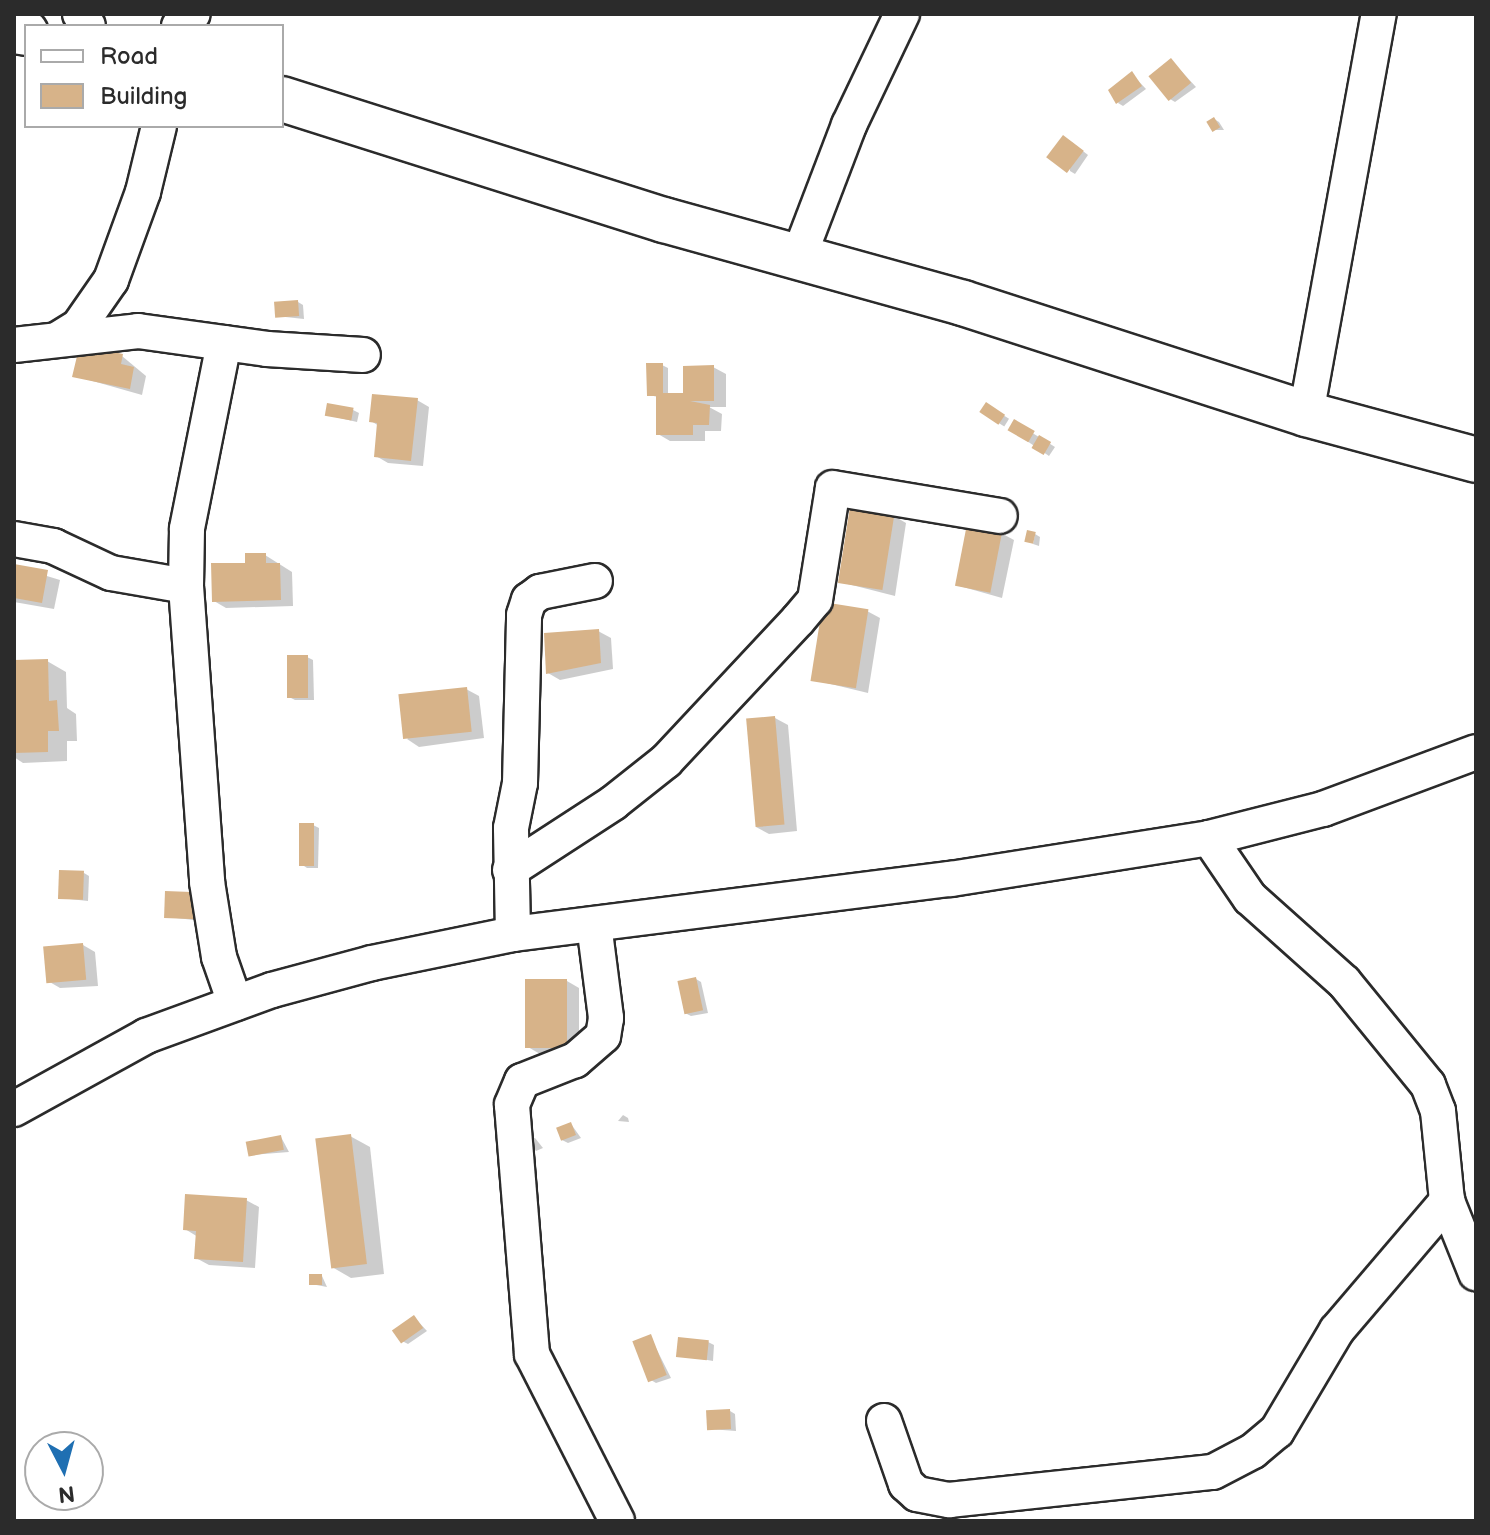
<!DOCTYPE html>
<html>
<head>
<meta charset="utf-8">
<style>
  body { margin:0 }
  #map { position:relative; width:1490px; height:1535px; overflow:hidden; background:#fff; font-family:"Balsamiq Sans",sans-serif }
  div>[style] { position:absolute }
  .shadow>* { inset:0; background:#0003; transform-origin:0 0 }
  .building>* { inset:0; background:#d7b389; transform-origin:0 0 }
  .roads { filter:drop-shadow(2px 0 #2b2b2b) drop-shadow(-2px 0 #2b2b2b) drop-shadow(0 2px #2b2b2b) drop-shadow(0 -2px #2b2b2b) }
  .minor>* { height:34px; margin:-17px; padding:0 17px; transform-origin:17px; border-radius:17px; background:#fff }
  .tertiary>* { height:44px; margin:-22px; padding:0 22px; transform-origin:22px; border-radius:22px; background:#fff }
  span { translate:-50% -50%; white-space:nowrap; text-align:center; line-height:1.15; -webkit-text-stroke:7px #fff; paint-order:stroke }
  .frame { position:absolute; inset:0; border:16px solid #2b2b2b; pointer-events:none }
  .legend { position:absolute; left:24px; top:24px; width:260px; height:104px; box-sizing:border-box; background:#fff; border:2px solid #aaa; margin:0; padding:10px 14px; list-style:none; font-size:24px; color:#2b2b2b }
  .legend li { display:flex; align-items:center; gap:16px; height:40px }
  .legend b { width:40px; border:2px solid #aaa }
  .north { position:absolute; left:24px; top:1431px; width:80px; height:80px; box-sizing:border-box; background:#fff; border:2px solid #aaa; border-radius:50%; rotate:174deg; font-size:22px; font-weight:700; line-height:32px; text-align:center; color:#2b2b2b }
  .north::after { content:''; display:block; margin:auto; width:28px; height:36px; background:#1f6fb2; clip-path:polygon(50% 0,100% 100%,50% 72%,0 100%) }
</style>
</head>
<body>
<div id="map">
  <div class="shadow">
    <div style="clip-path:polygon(1171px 60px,1196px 87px,1175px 102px,1170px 99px)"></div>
    <div style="clip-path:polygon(1132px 74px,1146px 89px,1123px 106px,1118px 103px)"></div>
    <div style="clip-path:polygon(1214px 119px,1219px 122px,1224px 130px,1213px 130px)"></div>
    <div style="clip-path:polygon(1069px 140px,1088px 155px,1075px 174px,1070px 171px)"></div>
    <div style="clip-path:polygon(298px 302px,303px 305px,304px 319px,276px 316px)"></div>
    <div style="clip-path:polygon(122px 356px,146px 376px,142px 395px,75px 376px,92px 357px)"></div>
    <div style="clip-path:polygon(662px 365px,668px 368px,668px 394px,685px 395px,713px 367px,726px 374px,726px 407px,709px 407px,722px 414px,721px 431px,705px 431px,705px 441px,670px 441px,658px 434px,658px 397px,649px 395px)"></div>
    <div style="clip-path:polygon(417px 400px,429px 407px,423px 466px,388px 463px,376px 456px,379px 426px,371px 421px)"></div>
    <div style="left:987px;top:405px;width:26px;height:9px;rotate:32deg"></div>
    <div style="clip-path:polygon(353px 410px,359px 413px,357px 422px,327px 415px)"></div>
    <div style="clip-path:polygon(1015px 422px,1055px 447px,1049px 456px,1011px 430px)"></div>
    <div style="clip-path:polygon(894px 516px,906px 523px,895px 596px,840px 582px)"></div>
    <div style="clip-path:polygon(1001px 533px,1014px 540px,1002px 598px,956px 585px)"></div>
    <div style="clip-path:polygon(1035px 534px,1040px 537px,1039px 546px,1033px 544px)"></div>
    <div style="clip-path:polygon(265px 555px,292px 572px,293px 606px,226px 608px,214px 601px,247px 565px)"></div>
    <div style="clip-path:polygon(14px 566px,60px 580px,54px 609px,14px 602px)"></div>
    <div style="clip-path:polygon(867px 611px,880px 618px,868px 693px,814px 680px)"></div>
    <div style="clip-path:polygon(598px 631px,611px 638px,613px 669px,560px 680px,548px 673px)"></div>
    <div style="clip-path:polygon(307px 657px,313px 660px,314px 700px,295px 700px,289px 697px)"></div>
    <div style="clip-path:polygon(47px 661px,66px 672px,67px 708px,76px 714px,77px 741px,67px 741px,67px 761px,23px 763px,14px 757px,14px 662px)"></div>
    <div style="clip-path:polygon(466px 689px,479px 696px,484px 738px,419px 747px,407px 739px)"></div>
    <div style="clip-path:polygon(775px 718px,788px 725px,797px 831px,769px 834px,756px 827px)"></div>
    <div style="clip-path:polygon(313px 825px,319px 828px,318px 868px,307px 868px,301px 864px)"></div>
    <div style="clip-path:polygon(84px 873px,89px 876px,88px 901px,60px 898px)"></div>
    <div style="clip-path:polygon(167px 893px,203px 921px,167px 917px)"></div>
    <div style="clip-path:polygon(83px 945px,95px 952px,98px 986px,60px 988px,48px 981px)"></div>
    <div style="clip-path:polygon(696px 979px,701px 982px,708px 1013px,691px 1016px,685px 1013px)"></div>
    <div style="clip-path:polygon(567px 981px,579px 988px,579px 1054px,540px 1054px,528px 1047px)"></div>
    <div style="clip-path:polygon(623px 1115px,628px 1118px,629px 1122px,618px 1121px)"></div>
    <div style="clip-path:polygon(571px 1124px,581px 1138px,568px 1143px,562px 1140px)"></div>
    <div style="clip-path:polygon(350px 1136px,370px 1147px,384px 1274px,351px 1278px,332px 1267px)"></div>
    <div style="clip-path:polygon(281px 1137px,289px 1152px,249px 1155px)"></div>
    <div style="clip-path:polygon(535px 1138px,543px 1148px,536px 1151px,528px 1140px)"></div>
    <div style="clip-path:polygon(246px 1200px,259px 1207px,255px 1268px,209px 1265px,196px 1258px,198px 1237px,185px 1229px)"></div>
    <div style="clip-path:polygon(322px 1276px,327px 1287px,311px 1284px)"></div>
    <div style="clip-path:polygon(414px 1317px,427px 1331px,408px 1344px,402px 1341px)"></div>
    <div style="clip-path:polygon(650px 1336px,671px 1378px,656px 1383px,651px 1380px)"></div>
    <div style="clip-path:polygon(708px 1342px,714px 1345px,713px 1361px,679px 1355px)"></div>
    <div style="clip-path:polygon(730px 1411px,735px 1414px,736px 1431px,709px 1429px)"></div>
  </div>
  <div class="building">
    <div style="left:1171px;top:58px;width:32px;height:29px;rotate:51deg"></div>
    <div style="clip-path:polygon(1132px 71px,1142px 86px,1116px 104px,1108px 90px)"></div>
    <div style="left:1214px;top:117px;width:12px;height:9px;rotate:59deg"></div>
    <div style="left:1063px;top:135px;width:26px;height:28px;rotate:37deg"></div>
    <div style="left:298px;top:300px;width:16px;height:24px;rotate:86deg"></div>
    <div style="clip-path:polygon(93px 348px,123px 354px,121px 364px,134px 367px,130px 389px,72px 377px,78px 352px,91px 355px)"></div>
    <div style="clip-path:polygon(646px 363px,663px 363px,663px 393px,683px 393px,683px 366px,714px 365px,714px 401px,690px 401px,710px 405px,709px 425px,693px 425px,693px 435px,656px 435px,656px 396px,647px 396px)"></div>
    <div style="clip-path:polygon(372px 394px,418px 398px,411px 461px,374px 457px,377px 423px,369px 422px)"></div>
    <div style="left:986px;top:402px;width:23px;height:12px;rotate:34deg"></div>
    <div style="left:327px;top:403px;width:27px;height:13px;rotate:10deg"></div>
    <div style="left:1014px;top:419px;width:24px;height:13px;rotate:30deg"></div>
    <div style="left:1039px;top:435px;width:14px;height:15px;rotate:30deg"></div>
    <div style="left:850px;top:507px;width:45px;height:77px;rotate:9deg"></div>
    <div style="left:967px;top:524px;width:36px;height:63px;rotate:11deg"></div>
    <div style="left:1027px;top:530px;width:9px;height:12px;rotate:13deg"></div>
    <div style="clip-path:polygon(245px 553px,266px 553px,266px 563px,280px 563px,281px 600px,212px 602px,211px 563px,245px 563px)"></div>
    <div style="clip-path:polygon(14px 564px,48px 570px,42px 603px,14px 598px)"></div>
    <div style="left:823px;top:602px;width:46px;height:80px;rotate:9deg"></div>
    <div style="clip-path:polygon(599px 629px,601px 663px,546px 674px,544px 633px)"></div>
    <div style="left:287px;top:655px;width:21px;height:43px"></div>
    <div style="clip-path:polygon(48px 659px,49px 701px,57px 700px,59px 731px,48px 731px,48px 752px,14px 753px,14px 660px)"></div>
    <div style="left:467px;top:687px;width:45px;height:69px;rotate:84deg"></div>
    <div style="left:775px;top:716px;width:109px;height:29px;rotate:85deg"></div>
    <div style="left:299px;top:823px;width:15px;height:43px"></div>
    <div style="left:59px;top:870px;width:25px;height:29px;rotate:2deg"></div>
    <div style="left:165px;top:891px;width:33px;height:27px;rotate:2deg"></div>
    <div style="left:83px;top:943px;width:37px;height:40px;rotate:85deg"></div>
    <div style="left:696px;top:977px;width:34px;height:19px;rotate:78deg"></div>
    <div style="left:525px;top:979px;width:42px;height:69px"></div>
    <div style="left:571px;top:1122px;width:14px;height:16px;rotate:69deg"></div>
    <div style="left:351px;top:1134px;width:131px;height:36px;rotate:83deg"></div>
    <div style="left:281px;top:1135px;width:15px;height:36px;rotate:79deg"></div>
    <div style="clip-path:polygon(185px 1194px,247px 1198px,243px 1262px,194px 1259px,196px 1231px,183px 1230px)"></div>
    <div style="left:309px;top:1274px;width:13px;height:11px"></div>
    <div style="left:414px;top:1315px;width:16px;height:27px;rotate:55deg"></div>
    <div style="left:651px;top:1334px;width:44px;height:20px;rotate:69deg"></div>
    <div style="left:678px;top:1337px;width:31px;height:20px;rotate:6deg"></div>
    <div style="left:730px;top:1409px;width:20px;height:24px;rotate:87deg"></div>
  </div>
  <div class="roads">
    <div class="minor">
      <div style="left:80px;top:14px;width:14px;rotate:56deg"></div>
      <div style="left:179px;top:26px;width:18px;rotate:-41deg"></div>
      <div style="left:799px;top:256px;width:140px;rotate:-69.1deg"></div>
      <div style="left:849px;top:125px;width:123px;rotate:-64.5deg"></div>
      <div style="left:60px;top:338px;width:22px;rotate:-32deg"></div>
      <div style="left:79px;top:326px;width:56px;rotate:-55.2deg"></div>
      <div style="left:111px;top:280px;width:94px;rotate:-70deg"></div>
      <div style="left:143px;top:192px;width:68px;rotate:-76.4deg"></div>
      <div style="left:224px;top:343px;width:190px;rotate:101.3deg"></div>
      <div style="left:187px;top:529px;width:57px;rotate:91deg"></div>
      <div style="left:186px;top:586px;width:297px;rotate:85.9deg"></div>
      <div style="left:207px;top:882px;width:76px;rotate:80.9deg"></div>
      <div style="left:219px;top:957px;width:49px;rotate:70.8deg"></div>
      <div style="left:14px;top:345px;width:125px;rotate:-6.4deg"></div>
      <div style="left:138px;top:331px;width:130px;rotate:7.9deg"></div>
      <div style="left:267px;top:349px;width:96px;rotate:3.6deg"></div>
      <div style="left:1306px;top:414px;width:407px;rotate:-79.7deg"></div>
      <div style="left:14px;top:539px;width:40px;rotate:10deg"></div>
      <div style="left:53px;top:546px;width:64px;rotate:25deg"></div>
      <div style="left:111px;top:573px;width:76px;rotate:9.8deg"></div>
      <div style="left:1209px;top:838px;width:73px;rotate:55.7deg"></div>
      <div style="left:1250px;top:898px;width:126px;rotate:41.8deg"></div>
      <div style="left:1344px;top:982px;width:133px;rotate:50.8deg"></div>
      <div style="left:1428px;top:1085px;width:28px;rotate:69deg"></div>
      <div style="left:1438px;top:1111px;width:90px;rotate:84.3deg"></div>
      <div style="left:1447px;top:1201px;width:78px;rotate:68.1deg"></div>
      <div style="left:510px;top:870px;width:123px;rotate:-33deg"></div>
      <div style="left:613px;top:803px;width:68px;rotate:-38.4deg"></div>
      <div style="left:666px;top:761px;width:193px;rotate:-46.9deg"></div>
      <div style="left:798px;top:620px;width:26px;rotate:-50deg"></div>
      <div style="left:815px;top:600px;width:113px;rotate:-80.9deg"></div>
      <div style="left:833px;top:488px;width:169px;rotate:9.5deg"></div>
      <div style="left:594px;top:924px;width:95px;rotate:82.7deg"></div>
      <div style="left:606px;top:1018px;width:18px;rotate:99deg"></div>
      <div style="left:603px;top:1036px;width:37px;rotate:139deg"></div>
      <div style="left:575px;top:1060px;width:57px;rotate:158.4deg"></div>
      <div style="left:522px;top:1081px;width:26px;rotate:113deg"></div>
      <div style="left:512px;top:1105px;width:250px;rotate:85.4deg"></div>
      <div style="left:532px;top:1354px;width:187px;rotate:63deg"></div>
      <div style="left:513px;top:934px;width:106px;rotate:-91.1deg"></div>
      <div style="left:511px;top:828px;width:46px;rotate:-78.7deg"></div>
      <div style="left:520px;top:783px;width:168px;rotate:-88.6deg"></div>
      <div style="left:524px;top:615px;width:16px;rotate:-72deg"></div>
      <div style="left:529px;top:600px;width:14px;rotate:-36deg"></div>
      <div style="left:540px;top:592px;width:56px;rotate:-11.3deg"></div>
      <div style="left:14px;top:1109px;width:151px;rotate:-28.9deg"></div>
      <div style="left:146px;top:1036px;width:134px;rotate:-20.1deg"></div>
      <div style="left:272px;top:990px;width:104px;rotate:-15.1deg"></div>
      <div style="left:372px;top:963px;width:144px;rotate:-11.6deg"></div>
      <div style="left:513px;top:934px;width:441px;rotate:-7.2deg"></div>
      <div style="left:951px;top:879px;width:261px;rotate:-9deg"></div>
      <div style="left:1209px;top:838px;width:118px;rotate:-14.3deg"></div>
      <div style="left:1323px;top:809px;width:163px;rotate:-20.4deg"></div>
      <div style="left:884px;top:1421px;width:67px;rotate:70.8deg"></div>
      <div style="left:906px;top:1484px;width:15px;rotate:42deg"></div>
      <div style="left:917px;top:1494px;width:33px;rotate:11deg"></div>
      <div style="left:949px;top:1500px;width:265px;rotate:-6.1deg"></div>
      <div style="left:1213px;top:1472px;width:45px;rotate:-27.7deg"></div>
      <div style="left:1253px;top:1451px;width:31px;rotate:-40deg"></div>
      <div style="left:1277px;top:1431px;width:117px;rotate:-59.3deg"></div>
      <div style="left:1337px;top:1330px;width:170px;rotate:-49.5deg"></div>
    </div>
    <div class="tertiary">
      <div style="left:14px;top:31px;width:12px;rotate:9deg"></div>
      <div style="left:282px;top:99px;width:401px;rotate:17.6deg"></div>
      <div style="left:664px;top:220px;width:310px;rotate:15.5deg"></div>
      <div style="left:963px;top:303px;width:361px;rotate:17.9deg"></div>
      <div style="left:1306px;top:414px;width:176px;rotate:15.1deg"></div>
    </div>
  </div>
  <div class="frame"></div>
  <ul class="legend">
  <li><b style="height:10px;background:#fff"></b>Road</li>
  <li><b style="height:22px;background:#d7b389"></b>Building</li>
  </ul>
  <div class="north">N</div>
</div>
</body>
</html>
